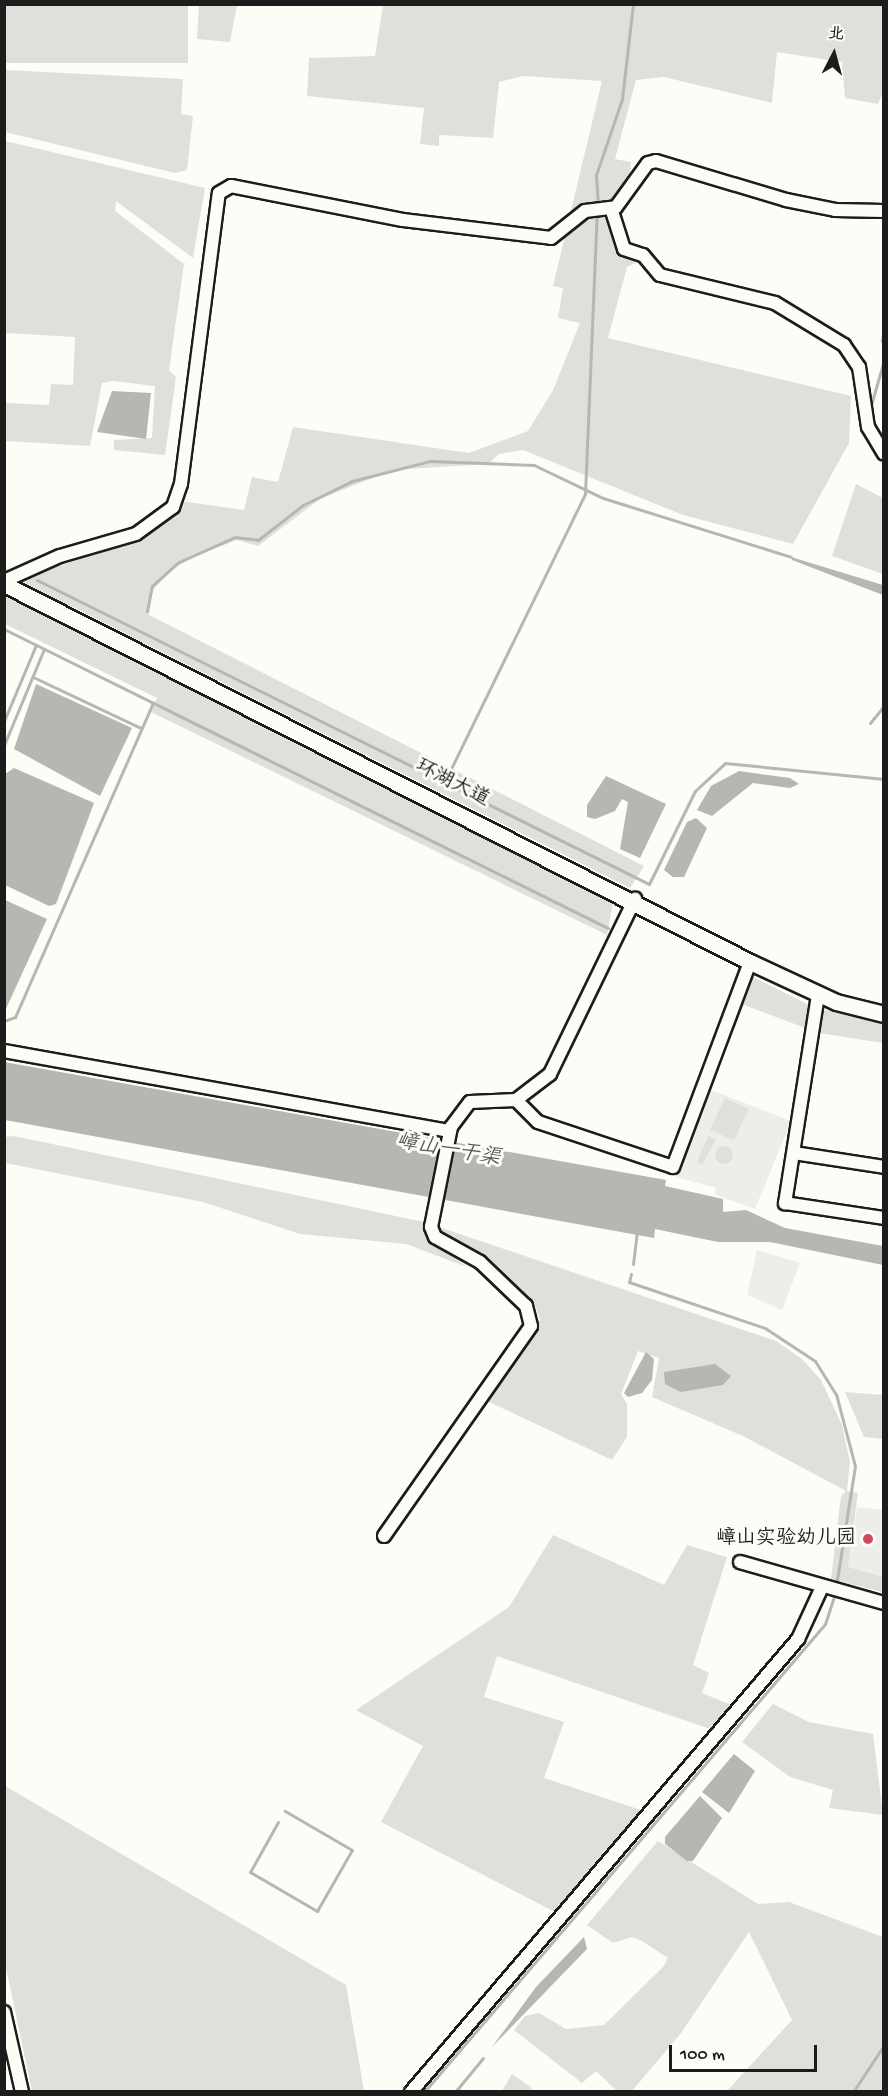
<!DOCTYPE html>
<html>
<head>
<meta charset="utf-8">
<style>
  body { margin:0 }
  #map { position:relative; width:888px; height:2096px; overflow:hidden; background:#fdfcf7; font-family:"Gochi Hand","LXGW WenKai TC",sans-serif }
  div>[style] { position:absolute }
  .built>* { inset:0; background:#eeede9 }
  .green>* { inset:0; background:#e0dfdb; transform-origin:0 0 }
  .round { border-radius:50% }
  .water>* { inset:0; background:#b7b6b2 }
  .stream>* { height:3px; margin:-1.5px; padding:0 1.5px; transform-origin:1.5px; border-radius:1.5px; background:#b7b6b2 }
  .roads { filter:drop-shadow(2px 0 #1c1c1c) drop-shadow(-2px 0 #1c1c1c) drop-shadow(0 2px #1c1c1c) drop-shadow(0 -2px #1c1c1c) }
  .minor>* { height:12px; margin:-6px; padding:0 6px; transform-origin:6px; border-radius:6px; background:#fdfcf7 }
  .major>* { height:15px; margin:-7.5px; padding:0 7.5px; transform-origin:7.5px; border-radius:7.5px; background:#fdfcf7 }
  .dots>* { width:16px; height:16px; translate:-50% -50%; box-sizing:border-box; border:3px solid #fdfcf7; border-radius:50% }
  span { translate:-50% -50%; white-space:nowrap; text-align:center; line-height:1.15; -webkit-text-stroke:6px #fdfcf7; paint-order:stroke }
  .street-label { font-size:20px; color:#1c1c1c }
  .poi-label { font-size:20px; color:#1c1c1c }
  .right { translate:-100% -50%; text-align:right }
  .water-label { font-size:21px; color:#5a5a58; font-style:italic }
  .frame { position:absolute; inset:0; border:6px solid #1c1c1c; pointer-events:none }
  .north { position:absolute; left:804px; top:24px; width:60px; height:60px; -webkit-text-stroke:4px #fdfcf7; paint-order:stroke; rotate:6deg; font-size:16px; font-weight:700; line-height:24px; text-align:center; color:#1c1c1c }
  .north::after { content:''; display:block; margin:auto; width:21px; height:27px; background:#1c1c1c; clip-path:polygon(50% 0,100% 100%,50% 72%,0 100%) }
  .scale { position:absolute; left:669px; top:2045px; width:148px; height:27px; box-sizing:border-box; border:3px solid #1c1c1c; border-top:0; padding-left:8px; font-size:18px; line-height:21px; white-space:nowrap; color:#1c1c1c; -webkit-text-stroke:4px #fdfcf7; paint-order:stroke }
</style>
</head>
<body>
<div id="map">
  <div class="built">
    <div style="clip-path:polygon(709px 1089px,791px 1121px,755px 1209px,714px 1194px,716px 1188px,676px 1177px)"></div>
    <div style="clip-path:polygon(757px 1250px,800px 1263px,782px 1310px,747px 1295px)"></div>
    <div style="clip-path:polygon(857px 1507px,883px 1510px,883px 1578px,848px 1567px)"></div>
  </div>
  <div class="green">
    <div style="left:5px;top:4px;width:183px;height:59px"></div>
    <div style="clip-path:polygon(199px 5px,237px 5px,230px 42px,197px 39px)"></div>
    <div style="clip-path:polygon(383px 5px,883px 5px,883px 92px,878px 104px,845px 98px,842px 62px,777px 52px,772px 103px,664px 77px,636px 80px,615px 159px,631px 162px,628px 206px,611px 217px,615px 243px,622px 253px,641px 260px,627px 267px,608px 338px,851px 396px,849px 443px,793px 544px,683px 515px,523px 450px,499px 454px,488px 464px,392px 470px,320px 499px,258px 546px,237px 540px,198px 555px,172px 569px,152px 591px,149px 615px,644px 866px,630px 888px,19px 580px,132px 541px,176px 510px,180px 501px,244px 510px,252px 477px,278px 482px,293px 427px,469px 453px,528px 431px,553px 390px,580px 323px,558px 318px,563px 288px,553px 286px,602px 81px,523px 76px,499px 82px,493px 138px,439px 135px,439px 146px,420px 144px,424px 108px,307px 96px,309px 58px,375px 56px)"></div>
    <div style="clip-path:polygon(5px 70px,183px 79px,181px 114px,193px 116px,187px 170px,175px 173px,5px 132px)"></div>
    <div style="clip-path:polygon(5px 141px,205px 188px,193px 258px,116px 201px,115px 211px,184px 264px,169px 370px,176px 377px,165px 455px,114px 450px,114px 440px,152px 438px,155px 386px,113px 381px,102px 383px,90px 446px,5px 441px,5px 403px,49px 405px,51px 384px,73px 385px,75px 337px,5px 333px)"></div>
    <div style="clip-path:polygon(856px 484px,883px 498px,883px 574px,832px 556px)"></div>
    <div style="clip-path:polygon(5px 596px,613px 903px,607px 935px,151px 712px,157px 698px,5px 624px)"></div>
    <div style="clip-path:polygon(751px 976px,809px 1005px,808px 1029px,744px 1005px,699px 1116px,694px 1114px)"></div>
    <div style="clip-path:polygon(822px 1009px,883px 1024px,883px 1043px,819px 1033px)"></div>
    <div style="left:725px;top:1098px;width:26px;height:35px;rotate:25deg"></div>
    <div style="clip-path:polygon(14px 1136px,424px 1222px,431px 1241px,467px 1267px,406px 1244px,300px 1234px,203px 1202px,5px 1163px,5px 1137px)"></div>
    <div style="clip-path:polygon(708px 1136px,716px 1139px,702px 1165px,697px 1162px)"></div>
    <div class="round" style="left:715px;top:1146px;width:18px;height:18px"></div>
    <div style="clip-path:polygon(439px 1227px,776px 1341px,802px 1359px,821px 1380px,842px 1425px,850px 1462px,847px 1491px,858px 1493px,848px 1567px,883px 1577px,883px 1592px,831px 1579px,841px 1496px,846px 1491px,745px 1437px,652px 1397px,659px 1358px,638px 1351px,621px 1394px,627px 1404px,627px 1437px,612px 1460px,485px 1400px,540px 1319px,535px 1305px,489px 1263px,446px 1239px)"></div>
    <div style="clip-path:polygon(845px 1392px,883px 1395px,883px 1439px,864px 1437px)"></div>
    <div style="clip-path:polygon(553px 1535px,664px 1585px,687px 1545px,727px 1557px,693px 1665px,709px 1673px,702px 1693px,731px 1705px,710px 1729px,497px 1656px,484px 1697px,564px 1722px,544px 1778px,641px 1810px,555px 1912px,381px 1822px,423px 1746px,356px 1710px,509px 1607px)"></div>
    <div style="clip-path:polygon(773px 1704px,809px 1722px,873px 1734px,883px 1815px,829px 1808px,833px 1790px,790px 1777px,742px 1742px)"></div>
    <div style="clip-path:polygon(5px 1786px,346px 1985px,364px 2091px,32px 2091px,5px 1963px)"></div>
    <div style="clip-path:polygon(658px 1841px,758px 1904px,789px 1902px,883px 1937px,883px 2091px,727px 2091px,792px 2020px,749px 1932px,681px 2033px,632px 2091px,617px 2091px,596px 2071px,582px 2083px,514px 2030px,525px 2016px,539px 2013px,566px 2029px,604px 2025px,663px 1967px,668px 1958px,642px 1941px,632px 1937px,613px 1943px,587px 1925px)"></div>
    <div style="clip-path:polygon(512px 2074px,531px 2087px,532px 2091px,502px 2091px)"></div>
  </div>
  <div class="water">
    <div style="clip-path:polygon(112px 391px,151px 393px,146px 439px,97px 432px)"></div>
    <div style="clip-path:polygon(791px 557px,883px 585px,883px 595px,792px 560px)"></div>
    <div style="clip-path:polygon(36px 684px,132px 728px,100px 796px,14px 749px)"></div>
    <div style="clip-path:polygon(14px 768px,94px 803px,56px 904px,49px 906px,5px 885px,5px 774px)"></div>
    <div style="clip-path:polygon(739px 771px,790px 778px,799px 784px,790px 788px,753px 783px,712px 816px,697px 810px,711px 786px)"></div>
    <div style="clip-path:polygon(606px 776px,666px 804px,640px 858px,620px 849px,628px 802px,622px 799px,615px 811px,595px 819px,587px 817px,587px 805px)"></div>
    <div style="clip-path:polygon(696px 818px,707px 828px,684px 877px,673px 877px,664px 870px,687px 822px)"></div>
    <div style="clip-path:polygon(5px 900px,47px 919px,5px 1011px)"></div>
    <div style="clip-path:polygon(4px 1062px,666px 1180px,665px 1186px,723px 1199px,723px 1212px,746px 1210px,785px 1228px,883px 1246px,883px 1265px,770px 1242px,718px 1242px,655px 1229px,654px 1238px,5px 1120px)"></div>
    <div style="clip-path:polygon(646px 1352px,654px 1359px,652px 1380px,642px 1393px,628px 1397px,624px 1393px)"></div>
    <div style="clip-path:polygon(715px 1364px,731px 1376px,723px 1385px,681px 1392px,665px 1384px,664px 1372px)"></div>
    <div style="clip-path:polygon(734px 1754px,755px 1771px,729px 1813px,702px 1792px)"></div>
    <div style="clip-path:polygon(700px 1796px,722px 1818px,693px 1861px,687px 1861px,665px 1844px,665px 1837px)"></div>
    <div style="clip-path:polygon(584px 1937px,587px 1949px,492px 2047px,536px 1987px)"></div>
  </div>
  <div class="stream">
    <div style="left:598px;top:205px;width:30px;rotate:-94deg"></div>
    <div style="left:596px;top:175px;width:80px;rotate:-71.1deg"></div>
    <div style="left:622px;top:99px;width:96px;rotate:-83.4deg"></div>
    <div style="left:882px;top:341px;width:13px;rotate:-81deg"></div>
    <div style="left:871px;top:405px;width:47px;rotate:-73.9deg"></div>
    <div style="left:37px;top:580px;width:683px;rotate:26.42deg"></div>
    <div style="left:649px;top:884px;width:104px;rotate:-63.7deg"></div>
    <div style="left:695px;top:791px;width:41px;rotate:-43deg"></div>
    <div style="left:725px;top:763px;width:160px;rotate:5.7deg"></div>
    <div style="left:147px;top:611px;width:25px;rotate:-79deg"></div>
    <div style="left:152px;top:586px;width:36px;rotate:-42deg"></div>
    <div style="left:179px;top:562px;width:61px;rotate:-24.1deg"></div>
    <div style="left:235px;top:537px;width:23px;rotate:7deg"></div>
    <div style="left:258px;top:540px;width:57px;rotate:-37.9deg"></div>
    <div style="left:303px;top:505px;width:55px;rotate:-26.1deg"></div>
    <div style="left:352px;top:481px;width:81px;rotate:-14.4deg"></div>
    <div style="left:430px;top:461px;width:104px;rotate:2.2deg"></div>
    <div style="left:534px;top:465px;width:76px;rotate:25.6deg"></div>
    <div style="left:603px;top:498px;width:197px;rotate:17.4deg"></div>
    <div style="left:4px;top:629px;width:674px;rotate:26.34deg"></div>
    <div style="left:33px;top:677px;width:119px;rotate:25.3deg"></div>
    <div style="left:4px;top:721px;width:82px;rotate:-67.2deg"></div>
    <div style="left:870px;top:723px;width:22px;rotate:-51deg"></div>
    <div style="left:4px;top:745px;width:104px;rotate:-67.4deg"></div>
    <div style="left:444px;top:783px;width:322px;rotate:-64deg"></div>
    <div style="left:585px;top:494px;width:283px;rotate:-87.6deg"></div>
    <div style="left:4px;top:1021px;width:12px;rotate:-20deg"></div>
    <div style="left:15px;top:1017px;width:343px;rotate:-66.3deg"></div>
    <div style="left:633px;top:1264px;width:31px;rotate:-83deg"></div>
    <div style="left:631px;top:1274px;width:8px;rotate:104deg"></div>
    <div style="left:629px;top:1282px;width:144px;rotate:18.7deg"></div>
    <div style="left:765px;top:1328px;width:60px;rotate:33.4deg"></div>
    <div style="left:815px;top:1361px;width:39px;rotate:58deg"></div>
    <div style="left:836px;top:1394px;width:74px;rotate:75.2deg"></div>
    <div style="left:855px;top:1466px;width:121px;rotate:99deg"></div>
    <div style="left:278px;top:1822px;width:57px;rotate:119.2deg"></div>
    <div style="left:250px;top:1872px;width:78px;rotate:30.2deg"></div>
    <div style="left:317px;top:1911px;width:70px;rotate:-60.2deg"></div>
    <div style="left:352px;top:1850px;width:78px;rotate:-149.8deg"></div>
    <div style="left:424px;top:2092px;width:616px;rotate:-49.41deg"></div>
    <div style="left:825px;top:1624px;width:33px;rotate:-72deg"></div>
    <div style="left:455px;top:2092px;width:44px;rotate:-50.5deg"></div>
    <div style="left:853px;top:2092px;width:56px;rotate:-56.6deg"></div>
  </div>
  <div class="roads">
    <div class="minor">
      <div style="left:611px;top:208px;width:43px;rotate:72.4deg"></div>
      <div style="left:624px;top:249px;width:20px;rotate:18deg"></div>
      <div style="left:643px;top:255px;width:26px;rotate:50deg"></div>
      <div style="left:660px;top:275px;width:118px;rotate:13.7deg"></div>
      <div style="left:775px;top:303px;width:81px;rotate:31.3deg"></div>
      <div style="left:844px;top:345px;width:27px;rotate:56deg"></div>
      <div style="left:859px;top:367px;width:61px;rotate:81.5deg"></div>
      <div style="left:868px;top:427px;width:31px;rotate:59deg"></div>
      <div style="left:4px;top:581px;width:61px;rotate:-24.1deg"></div>
      <div style="left:60px;top:556px;width:79px;rotate:-16.1deg"></div>
      <div style="left:136px;top:534px;width:46px;rotate:-36.1deg"></div>
      <div style="left:173px;top:507px;width:24px;rotate:-71deg"></div>
      <div style="left:181px;top:484px;width:293px;rotate:-82.6deg"></div>
      <div style="left:219px;top:193px;width:14px;rotate:-30deg"></div>
      <div style="left:231px;top:186px;width:175px;rotate:11.2deg"></div>
      <div style="left:403px;top:220px;width:149px;rotate:6.9deg"></div>
      <div style="left:551px;top:238px;width:43px;rotate:-38.5deg"></div>
      <div style="left:585px;top:211px;width:31px;rotate:-7deg"></div>
      <div style="left:616px;top:207px;width:54px;rotate:-54deg"></div>
      <div style="left:648px;top:163px;width:8px;rotate:-14deg"></div>
      <div style="left:656px;top:161px;width:136px;rotate:16.7deg"></div>
      <div style="left:786px;top:200px;width:50px;rotate:11.5deg"></div>
      <div style="left:835px;top:210px;width:49px;rotate:1.2deg"></div>
      <div style="left:818px;top:995px;width:211px;rotate:99deg"></div>
      <div style="left:785px;top:1203px;width:100px;rotate:8.6deg"></div>
      <div style="left:4px;top:1051px;width:453px;rotate:10.2deg"></div>
      <div style="left:516px;top:1100px;width:31px;rotate:45deg"></div>
      <div style="left:538px;top:1122px;width:142px;rotate:18.4deg"></div>
      <div style="left:673px;top:1167px;width:219px;rotate:-69.4deg"></div>
      <div style="left:794px;top:1153px;width:91px;rotate:8.8deg"></div>
      <div style="left:384px;top:1536px;width:256px;rotate:-55deg"></div>
      <div style="left:531px;top:1326px;width:21px;rotate:-104deg"></div>
      <div style="left:526px;top:1306px;width:64px;rotate:-136.3deg"></div>
      <div style="left:480px;top:1262px;width:51px;rotate:-150.9deg"></div>
      <div style="left:435px;top:1237px;width:11px;rotate:-112deg"></div>
      <div style="left:431px;top:1227px;width:102px;rotate:-78.7deg"></div>
      <div style="left:451px;top:1127px;width:31px;rotate:-53deg"></div>
      <div style="left:470px;top:1102px;width:46px;rotate:-2.5deg"></div>
      <div style="left:516px;top:1100px;width:43px;rotate:-37.4deg"></div>
      <div style="left:550px;top:1074px;width:195px;rotate:-64.1deg"></div>
      <div style="left:740px;top:1562px;width:150px;rotate:15.9deg"></div>
      <div style="left:4px;top:2012px;width:82px;rotate:77.3deg"></div>
      <div style="left:411px;top:2092px;width:596px;rotate:-49.49deg"></div>
      <div style="left:798px;top:1639px;width:57px;rotate:-65.2deg"></div>
    </div>
    <div class="major">
      <div style="left:4px;top:584px;width:836px;rotate:26.87deg"></div>
      <div style="left:750px;top:962px;width:95px;rotate:24.9deg"></div>
      <div style="left:836px;top:1002px;width:49px;rotate:14deg"></div>
    </div>
  </div>
  <div class="dots">
    <div style="left:868px;top:1539px;background:#d1495b"></div>
  </div>
  <div class="street-label">
    <span style="left:452px;top:784px;rotate:27deg">环湖大道</span>
  </div>
  <div class="poi-label">
    <span class="right" style="left:856px;top:1539px">嶂山实验幼儿园</span>
  </div>
  <div class="water-label">
    <span style="left:448px;top:1152px;rotate:10deg">嶂山一干渠</span>
  </div>
  <div class="frame"></div>
  <div class="north">北</div>
  <div class="scale">100 m</div>
</div>
</body>
</html>
